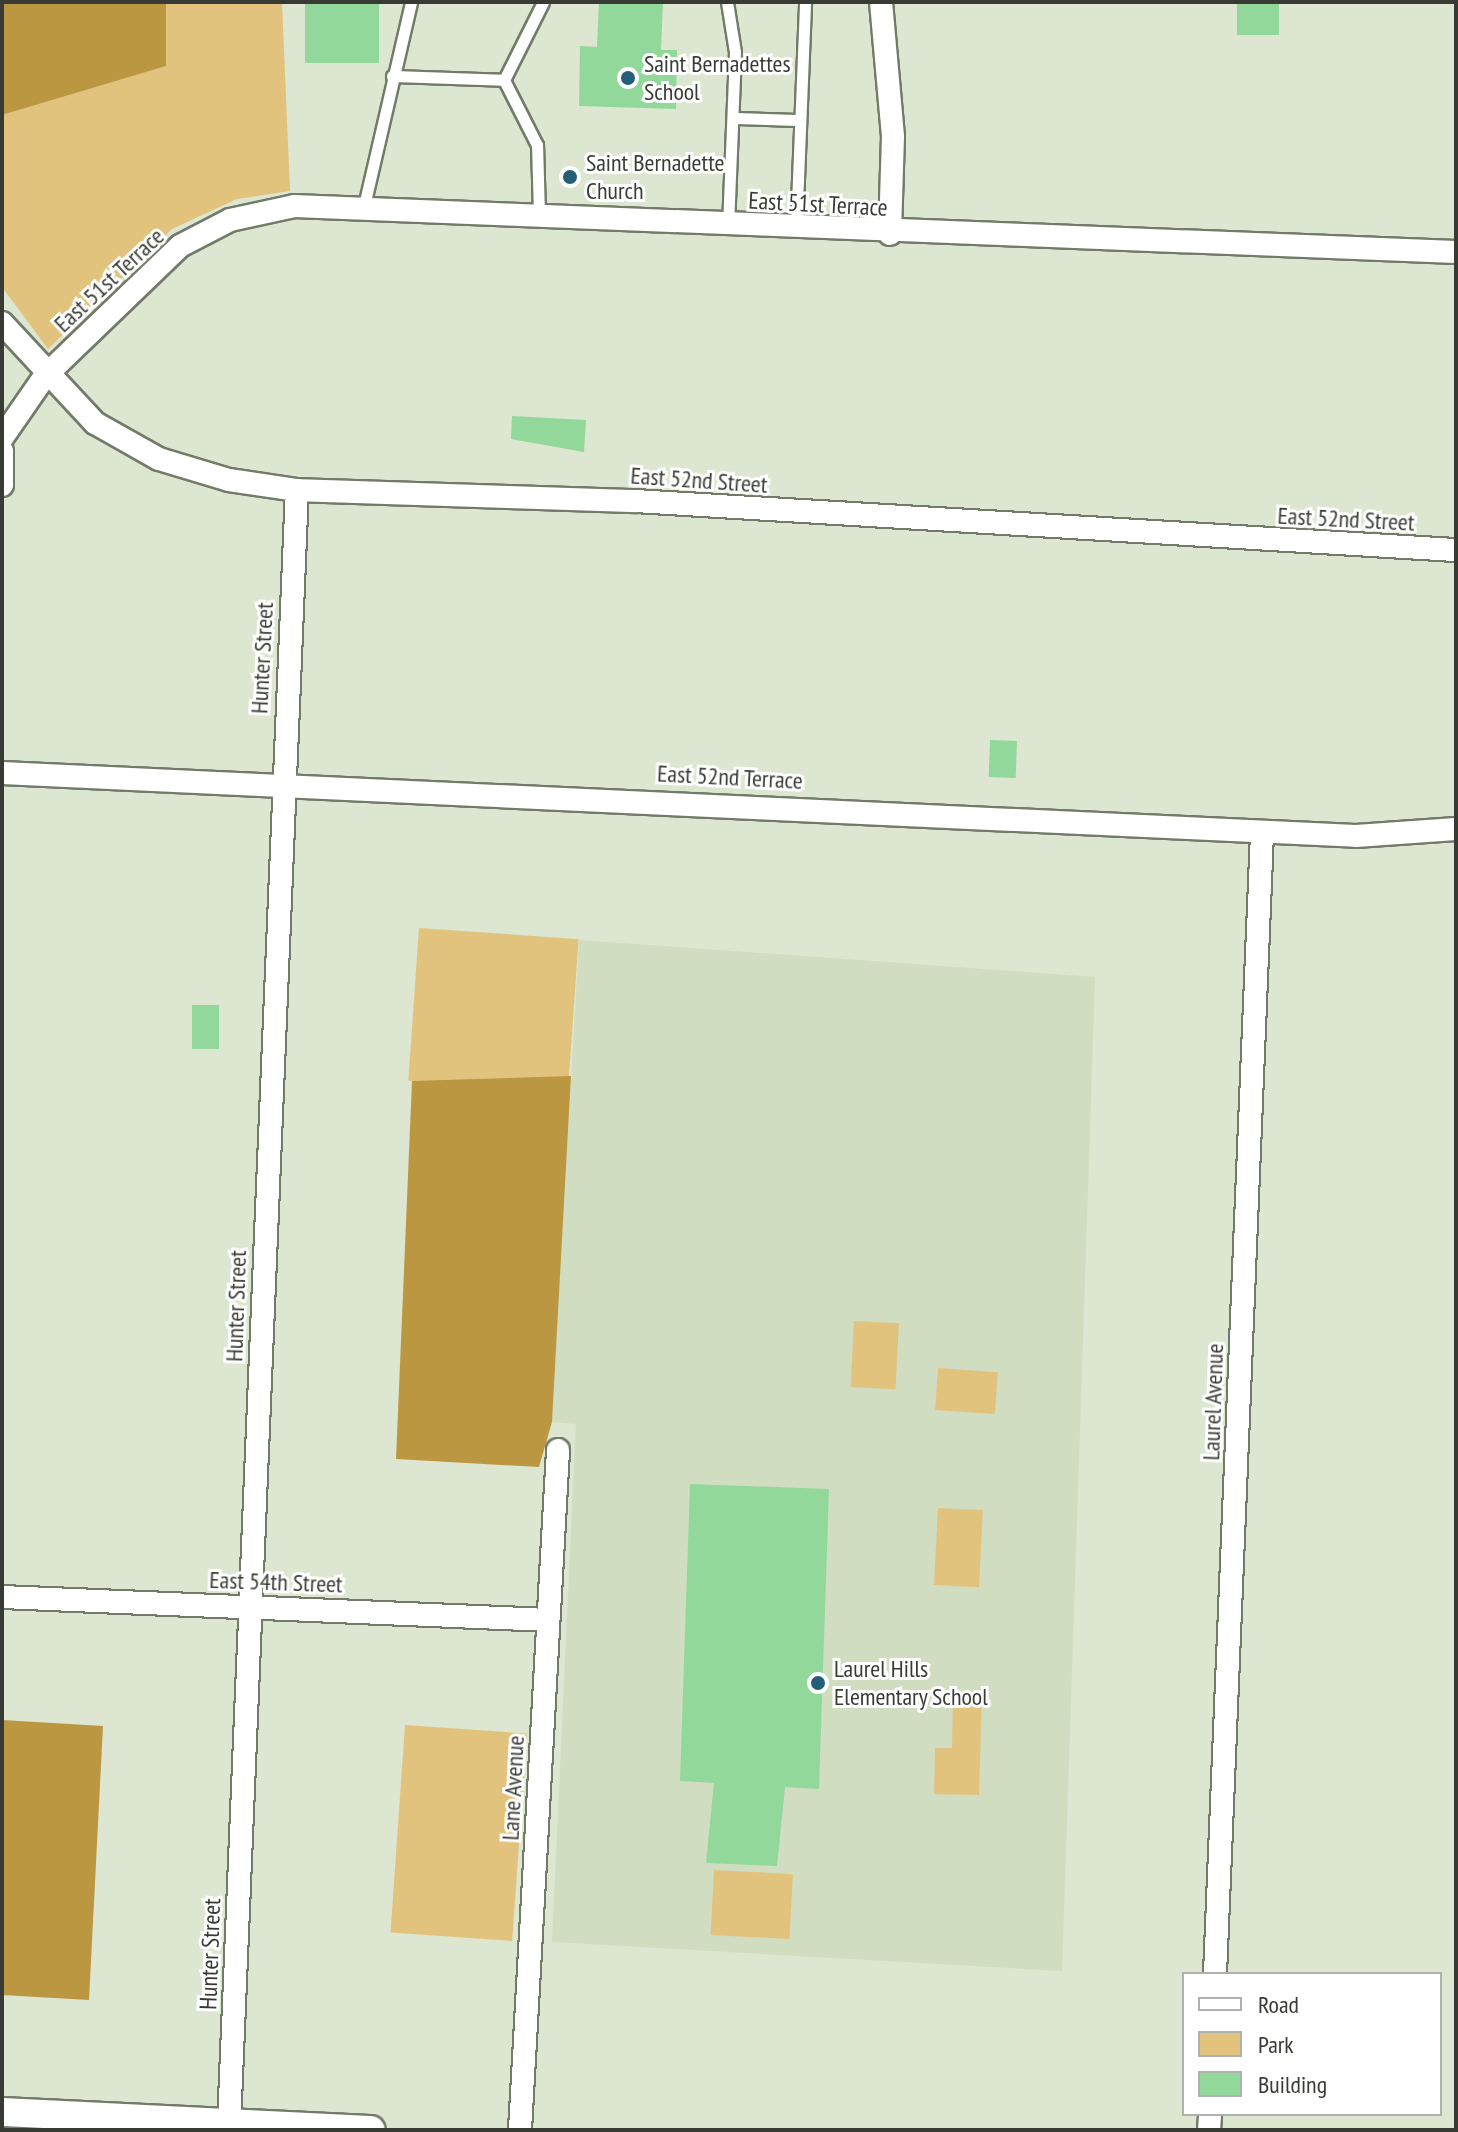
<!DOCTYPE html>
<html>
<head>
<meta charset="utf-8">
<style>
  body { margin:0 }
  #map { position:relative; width:1458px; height:2132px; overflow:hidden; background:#dce6d0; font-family:"PT Sans Narrow",sans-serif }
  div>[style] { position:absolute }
  .built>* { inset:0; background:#d0ddc0 }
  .green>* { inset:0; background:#e2c37d; transform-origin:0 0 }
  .forest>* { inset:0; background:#bb9742 }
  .building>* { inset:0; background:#91d89a; transform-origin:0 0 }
  .roads { filter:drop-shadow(2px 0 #727b68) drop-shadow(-2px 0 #727b68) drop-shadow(0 2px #727b68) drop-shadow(0 -2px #727b68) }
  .service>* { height:11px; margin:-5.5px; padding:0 5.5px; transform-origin:5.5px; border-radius:5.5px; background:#fff }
  .minor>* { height:22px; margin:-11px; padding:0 11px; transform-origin:11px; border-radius:11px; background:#fff }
  .tertiary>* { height:28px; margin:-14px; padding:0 14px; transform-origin:14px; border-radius:14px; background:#fff }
  .dots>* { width:22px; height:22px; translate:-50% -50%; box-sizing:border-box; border:4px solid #fff; border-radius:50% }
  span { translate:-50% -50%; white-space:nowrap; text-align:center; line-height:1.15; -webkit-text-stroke:6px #fff; paint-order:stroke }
  .poi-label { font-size:24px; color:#373b33 }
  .left { translate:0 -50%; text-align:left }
  .street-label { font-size:24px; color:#373b33 }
  .frame { position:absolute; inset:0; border:4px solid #373b33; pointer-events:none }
  .legend { position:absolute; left:1182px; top:1972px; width:260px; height:144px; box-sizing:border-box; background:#fff; border:2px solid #afb1ad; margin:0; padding:10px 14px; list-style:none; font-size:24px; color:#373b33 }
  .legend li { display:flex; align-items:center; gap:16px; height:40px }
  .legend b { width:40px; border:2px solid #afb1ad }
</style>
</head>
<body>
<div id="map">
  <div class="built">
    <div style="clip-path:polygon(579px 940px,1095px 977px,1062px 1971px,552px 1942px,576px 1424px,552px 1422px)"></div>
  </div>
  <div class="green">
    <div style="clip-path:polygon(166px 2px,282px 2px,290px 191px,237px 199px,172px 229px,48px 349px,2px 287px,2px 115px,165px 66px)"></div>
    <div style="left:419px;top:928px;width:160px;height:153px;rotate:4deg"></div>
    <div style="left:854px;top:1321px;width:45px;height:66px;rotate:3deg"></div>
    <div style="left:938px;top:1368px;width:60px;height:42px;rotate:4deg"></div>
    <div style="left:938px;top:1508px;width:45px;height:77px;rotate:3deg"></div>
    <div style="clip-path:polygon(953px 1694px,982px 1695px,979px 1795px,934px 1794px,935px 1748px,952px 1748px)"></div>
    <div style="left:405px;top:1725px;width:122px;height:208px;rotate:4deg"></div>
    <div style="left:714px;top:1870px;width:79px;height:65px;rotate:3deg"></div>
  </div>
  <div class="forest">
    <div style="clip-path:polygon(2px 2px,166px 2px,166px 66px,2px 115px)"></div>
    <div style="clip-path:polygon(571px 1076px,552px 1422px,539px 1467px,396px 1459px,412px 1081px)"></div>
    <div style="clip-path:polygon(2px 1720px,103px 1726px,89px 2000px,2px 1995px)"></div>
  </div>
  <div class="building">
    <div style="left:305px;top:2px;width:74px;height:61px"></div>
    <div style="clip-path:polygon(599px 2px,663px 2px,661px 50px,677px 50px,676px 109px,579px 106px,580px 46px,597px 47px)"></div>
    <div style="left:1237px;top:2px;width:42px;height:33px"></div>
    <div style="clip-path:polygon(512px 416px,586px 420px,584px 452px,511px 439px)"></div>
    <div style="left:990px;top:740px;width:27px;height:37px;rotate:2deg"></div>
    <div style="left:192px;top:1005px;width:27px;height:44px"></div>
    <div style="clip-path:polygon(690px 1484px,829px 1489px,819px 1789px,785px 1787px,777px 1866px,706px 1863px,714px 1783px,680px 1781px)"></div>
  </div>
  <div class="roads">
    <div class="service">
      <div style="left:727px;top:2px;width:51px;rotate:80.9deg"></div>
      <div style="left:735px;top:52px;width:174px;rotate:92.3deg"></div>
      <div style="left:392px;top:76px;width:112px;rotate:2deg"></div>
      <div style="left:735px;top:118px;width:63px;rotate:1.8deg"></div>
      <div style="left:364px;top:206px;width:209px;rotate:-77deg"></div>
      <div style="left:539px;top:215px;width:70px;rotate:-91.6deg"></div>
      <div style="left:537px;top:145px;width:73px;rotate:-116.9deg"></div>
      <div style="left:504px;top:80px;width:87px;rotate:-63.4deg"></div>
      <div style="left:796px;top:229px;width:227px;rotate:-87.7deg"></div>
    </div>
    <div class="minor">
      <div style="left:881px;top:2px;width:135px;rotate:84.9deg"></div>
      <div style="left:893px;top:136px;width:98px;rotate:91.8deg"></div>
      <div style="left:2px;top:323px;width:137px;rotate:47.1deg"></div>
      <div style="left:95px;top:423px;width:73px;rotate:29.4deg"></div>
      <div style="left:159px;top:459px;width:73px;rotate:16.7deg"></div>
      <div style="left:229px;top:480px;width:69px;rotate:8.4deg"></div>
      <div style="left:297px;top:490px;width:338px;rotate:1.9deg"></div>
      <div style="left:635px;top:501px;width:822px;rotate:3.42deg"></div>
      <div style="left:2px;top:438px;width:75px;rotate:-55.3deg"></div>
      <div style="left:45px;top:376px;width:187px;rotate:-43.9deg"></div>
      <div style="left:180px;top:246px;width:56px;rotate:-27.5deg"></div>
      <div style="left:230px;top:220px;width:66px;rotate:-12.3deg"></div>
      <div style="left:294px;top:206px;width:1163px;rotate:2.27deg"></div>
      <div style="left:2px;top:451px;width:34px;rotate:90deg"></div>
      <div style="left:2px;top:773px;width:1355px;rotate:2.66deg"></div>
      <div style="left:1356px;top:836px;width:100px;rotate:-4deg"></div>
      <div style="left:2px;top:1597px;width:546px;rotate:2.41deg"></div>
      <div style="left:1215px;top:1974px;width:1143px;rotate:-87.64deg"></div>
      <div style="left:229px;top:2125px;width:1636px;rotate:-87.62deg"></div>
      <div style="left:520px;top:2130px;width:681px;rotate:-86.8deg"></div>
      <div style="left:1209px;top:2130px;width:16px;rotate:-86deg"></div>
    </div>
    <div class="tertiary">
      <div style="left:2px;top:2112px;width:369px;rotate:2.8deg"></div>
    </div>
  </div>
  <div class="dots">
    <div style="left:628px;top:78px;background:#245e77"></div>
    <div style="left:570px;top:177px;background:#245e77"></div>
    <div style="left:818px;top:1683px;background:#245e77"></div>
  </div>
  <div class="poi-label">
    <span class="left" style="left:644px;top:78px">Saint Bernadettes<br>School</span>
    <span class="left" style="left:586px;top:177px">Saint Bernadette<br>Church</span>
    <span class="left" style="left:834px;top:1683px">Laurel Hills<br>Elementary School</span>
  </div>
  <div class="street-label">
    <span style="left:818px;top:204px;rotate:3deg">East 51st Terrace</span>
    <span style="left:109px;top:280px;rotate:-43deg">East 51st Terrace</span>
    <span style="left:699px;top:480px;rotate:4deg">East 52nd Street</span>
    <span style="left:1346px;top:519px;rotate:3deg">East 52nd Street</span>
    <span style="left:262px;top:658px;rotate:-87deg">Hunter Street</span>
    <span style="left:730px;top:777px;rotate:3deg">East 52nd Terrace</span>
    <span style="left:236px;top:1306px;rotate:-88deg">Hunter Street</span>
    <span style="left:1213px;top:1402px;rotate:-88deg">Laurel Avenue</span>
    <span style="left:276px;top:1582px;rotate:2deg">East 54th Street</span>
    <span style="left:513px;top:1788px;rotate:-87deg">Lane Avenue</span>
    <span style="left:210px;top:1954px;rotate:-88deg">Hunter Street</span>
  </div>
  <div class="frame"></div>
  <ul class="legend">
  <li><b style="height:10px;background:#fff"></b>Road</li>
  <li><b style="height:22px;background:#e2c37d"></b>Park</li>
  <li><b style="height:22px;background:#91d89a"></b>Building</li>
  </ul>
</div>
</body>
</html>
